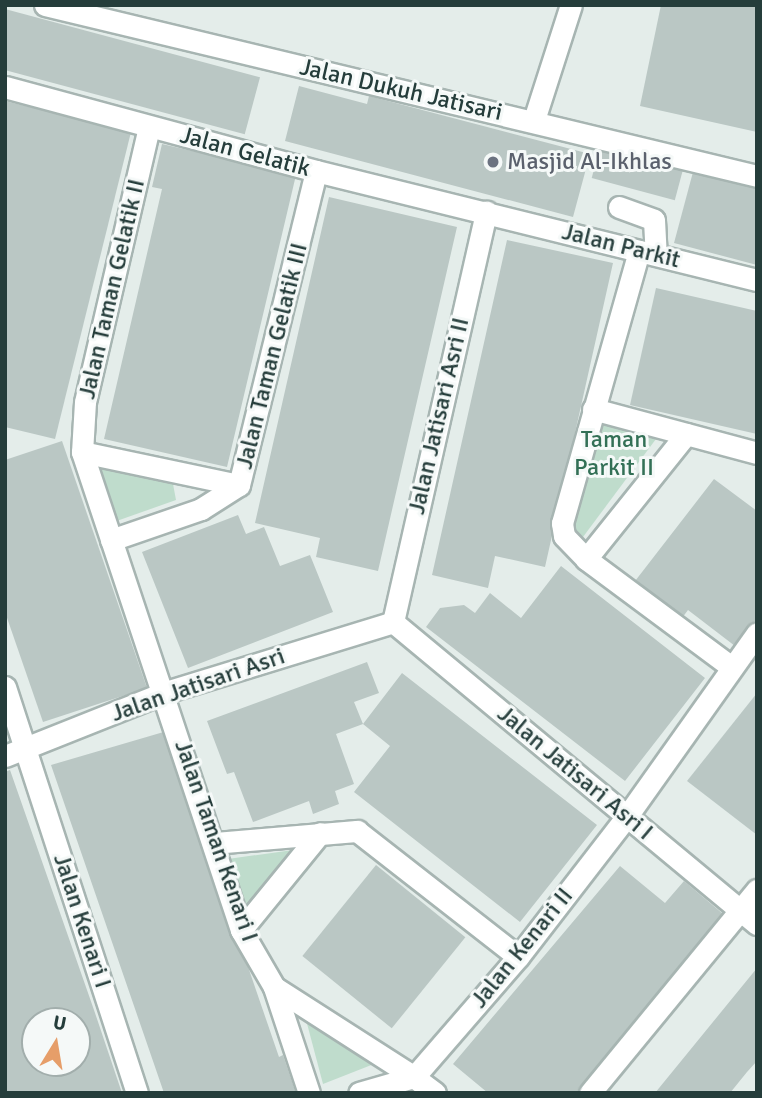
<!DOCTYPE html>
<html>
<head>
<meta charset="utf-8">
<style>
  body { margin:0 }
  #map { position:relative; width:762px; height:1098px; overflow:hidden; background:#e4edea; font-family:Signika,sans-serif }
  div>[style] { position:absolute }
  .green>* { inset:0; background:#bfdccc }
  .building>* { inset:0; background:#bac7c4; transform-origin:0 0 }
  .roads { filter:drop-shadow(2px 0 #a7b5b2) drop-shadow(-2px 0 #a7b5b2) drop-shadow(0 2px #a7b5b2) drop-shadow(0 -2px #a7b5b2) }
  .minor>* { height:21px; margin:-10.5px; padding:0 10.5px; transform-origin:10.5px; border-radius:10.5px; background:#fff }
  .dots>* { width:19px; height:19px; translate:-50% -50%; box-sizing:border-box; border:4px solid #f5f9f8; border-radius:50% }
  span { translate:-50% -50%; white-space:nowrap; text-align:center; line-height:1.15; -webkit-text-stroke:6px #f5f9f8; paint-order:stroke }
  .street-label { font-size:24px; color:#253d3b }
  .worship-label { font-size:24px; color:#5b616d }
  .left { translate:0 -50%; text-align:left }
  .park-label { font-size:24px; color:#337056 }
  .frame { position:absolute; inset:0; border:7px solid #253d3b; pointer-events:none }
  .north { position:absolute; left:21px; top:1007px; width:70px; height:70px; box-sizing:border-box; background:#f5f9f8; border:2px solid #a2aeac; border-radius:50%; rotate:11deg; font-size:19px; font-weight:700; line-height:28px; text-align:center; color:#253d3b }
  .north::after { content:''; display:block; margin:auto; width:24px; height:32px; background:#e69e69; clip-path:polygon(50% 0,100% 100%,50% 72%,0 100%) }
</style>
</head>
<body>
<div id="map">
  <div class="green">
    <div style="clip-path:polygon(595px 420px,656px 439px,583px 537px,573px 530px)"></div>
    <div style="clip-path:polygon(99px 469px,171px 473px,176px 500px,111px 523px)"></div>
    <div style="clip-path:polygon(293px 850px,245px 910px,228px 859px)"></div>
    <div style="clip-path:polygon(305px 1016px,379px 1062px,323px 1084px)"></div>
  </div>
  <div class="building">
    <div style="clip-path:polygon(661px 5px,757px 5px,757px 132px,640px 106px)"></div>
    <div style="left:5px;top:9px;width:264px;height:59px;rotate:15deg"></div>
    <div style="clip-path:polygon(299px 86px,367px 104px,369px 96px,590px 154px,573px 217px,285px 141px)"></div>
    <div style="clip-path:polygon(5px 101px,131px 132px,55px 439px,5px 427px)"></div>
    <div style="clip-path:polygon(162px 144px,296px 175px,227px 467px,104px 439px,162px 189px,152px 187px)"></div>
    <div style="left:600px;top:147px;width:86px;height:32px;rotate:15deg"></div>
    <div style="clip-path:polygon(693px 172px,757px 188px,757px 265px,674px 243px)"></div>
    <div style="clip-path:polygon(329px 197px,457px 227px,378px 571px,316px 557px,320px 538px,255px 523px)"></div>
    <div style="clip-path:polygon(507px 240px,613px 263px,545px 567px,495px 556px,488px 588px,432px 575px)"></div>
    <div style="clip-path:polygon(656px 288px,757px 311px,757px 434px,630px 405px)"></div>
    <div style="clip-path:polygon(62px 441px,147px 688px,43px 722px,5px 612px,5px 460px)"></div>
    <div style="clip-path:polygon(714px 479px,757px 511px,757px 618px,735px 646px,688px 610px,679px 622px,632px 585px)"></div>
    <div style="clip-path:polygon(238px 515px,246px 534px,264px 527px,280px 566px,310px 555px,333px 612px,188px 668px,142px 552px)"></div>
    <div style="clip-path:polygon(561px 566px,705px 678px,625px 781px,426px 627px,440px 608px,464px 605px,475px 613px,490px 593px,521px 618px)"></div>
    <div style="clip-path:polygon(367px 662px,379px 693px,354px 702px,363px 724px,336px 734px,354px 784px,335px 791px,339px 804px,313px 814px,309px 801px,253px 822px,234px 772px,227px 774px,207px 721px)"></div>
    <div style="clip-path:polygon(402px 673px,597px 825px,520px 922px,354px 792px,390px 746px,363px 724px)"></div>
    <div style="clip-path:polygon(757px 693px,757px 835px,687px 781px)"></div>
    <div style="clip-path:polygon(167px 731px,279px 1057px,283px 1055px,296px 1093px,164px 1093px,51px 765px)"></div>
    <div style="clip-path:polygon(evenodd,10px 770px,94px 1010px,122px 1093px,5px 1093px,5px 772px,10px 770px,35px 1021px,77px 1021px,77px 1063px,35px 1063px,35px 1021px)"></div>
    <div style="left:376px;top:865px;width:115px;height:117px;rotate:39deg"></div>
    <div style="clip-path:polygon(620px 866px,665px 903px,684px 881px,729px 919px,583px 1093px,488px 1093px,453px 1064px)"></div>
    <div style="clip-path:polygon(757px 968px,757px 1061px,747px 1072px,730px 1093px,655px 1093px)"></div>
  </div>
  <div class="roads">
    <div class="minor">
      <div style="left:45px;top:5px;width:732px;rotate:13.5deg"></div>
      <div style="left:5px;top:87px;width:322px;rotate:15.1deg"></div>
      <div style="left:316px;top:171px;width:454px;rotate:13.9deg"></div>
      <div style="left:534px;top:120px;width:121px;rotate:-72.2deg"></div>
      <div style="left:149px;top:127px;width:282px;rotate:103.1deg"></div>
      <div style="left:85px;top:402px;width:50px;rotate:93.4deg"></div>
      <div style="left:82px;top:452px;width:504px;rotate:71.6deg"></div>
      <div style="left:241px;top:930px;width:66px;rotate:59.9deg"></div>
      <div style="left:619px;top:207px;width:37px;rotate:20deg"></div>
      <div style="left:654px;top:220px;width:34px;rotate:87deg"></div>
      <div style="left:639px;top:251px;width:283px;rotate:105.8deg"></div>
      <div style="left:562px;top:523px;width:13px;rotate:81deg"></div>
      <div style="left:564px;top:536px;width:32px;rotate:46deg"></div>
      <div style="left:586px;top:559px;width:179px;rotate:36.6deg"></div>
      <div style="left:593px;top:409px;width:170px;rotate:15deg"></div>
      <div style="left:82px;top:452px;width:160px;rotate:11.9deg"></div>
      <div style="left:111px;top:540px;width:95px;rotate:-19deg"></div>
      <div style="left:201px;top:509px;width:45px;rotate:-32.3deg"></div>
      <div style="left:239px;top:485px;width:323px;rotate:-76.2deg"></div>
      <div style="left:586px;top:559px;width:160px;rotate:-51.3deg"></div>
      <div style="left:393px;top:622px;width:473px;rotate:39.7deg"></div>
      <div style="left:393px;top:622px;width:421px;rotate:-77.2deg"></div>
      <div style="left:5px;top:687px;width:427px;rotate:72deg"></div>
      <div style="left:5px;top:756px;width:173px;rotate:-21.7deg"></div>
      <div style="left:166px;top:692px;width:238px;rotate:-17.1deg"></div>
      <div style="left:214px;top:843px;width:144px;rotate:-4.8deg"></div>
      <div style="left:357px;top:831px;width:204px;rotate:38deg"></div>
      <div style="left:241px;top:930px;width:125px;rotate:-50.8deg"></div>
      <div style="left:309px;top:1093px;width:112px;rotate:-108.3deg"></div>
      <div style="left:274px;top:987px;width:166px;rotate:32.7deg"></div>
      <div style="left:414px;top:1077px;width:57px;rotate:163.8deg"></div>
      <div style="left:435px;top:1093px;width:26px;rotate:-143deg"></div>
      <div style="left:414px;top:1077px;width:159px;rotate:-49.1deg"></div>
      <div style="left:518px;top:957px;width:178px;rotate:-52.3deg"></div>
      <div style="left:627px;top:816px;width:224px;rotate:-54.6deg"></div>
      <div style="left:590px;top:1093px;width:263px;rotate:-50.6deg"></div>
    </div>
  </div>
  <div class="dots">
    <div style="left:493px;top:162px;background:#6b7280"></div>
  </div>
  <div class="street-label">
    <span style="left:401px;top:90px;rotate:13deg">Jalan Dukuh Jatisari</span>
    <span style="left:245px;top:152px;rotate:15deg">Jalan Gelatik</span>
    <span style="left:621px;top:246px;rotate:14deg">Jalan Parkit</span>
    <span style="left:112px;top:289px;rotate:-77deg">Jalan Taman Gelatik II</span>
    <span style="left:272px;top:356px;rotate:-76deg">Jalan Taman Gelatik III</span>
    <span style="left:439px;top:416px;rotate:-77deg">Jalan Jatisari Asri II</span>
    <span style="left:198px;top:685px;rotate:-19deg">Jalan Jatisari Asri</span>
    <span style="left:575px;top:773px;rotate:40deg">Jalan Jatisari Asri I</span>
    <span style="left:216px;top:841px;rotate:71deg">Jalan Taman Kenari I</span>
    <span style="left:82px;top:921px;rotate:72deg">Jalan Kenari I</span>
    <span style="left:522px;top:948px;rotate:-51deg">Jalan Kenari II</span>
  </div>
  <div class="worship-label">
    <span class="left" style="left:507px;top:162px">Masjid Al-Ikhlas</span>
  </div>
  <div class="park-label">
    <span style="left:614px;top:454px">Taman<br>Parkit II</span>
  </div>
  <div class="frame"></div>
  <div class="north">U</div>
</div>
</body>
</html>
